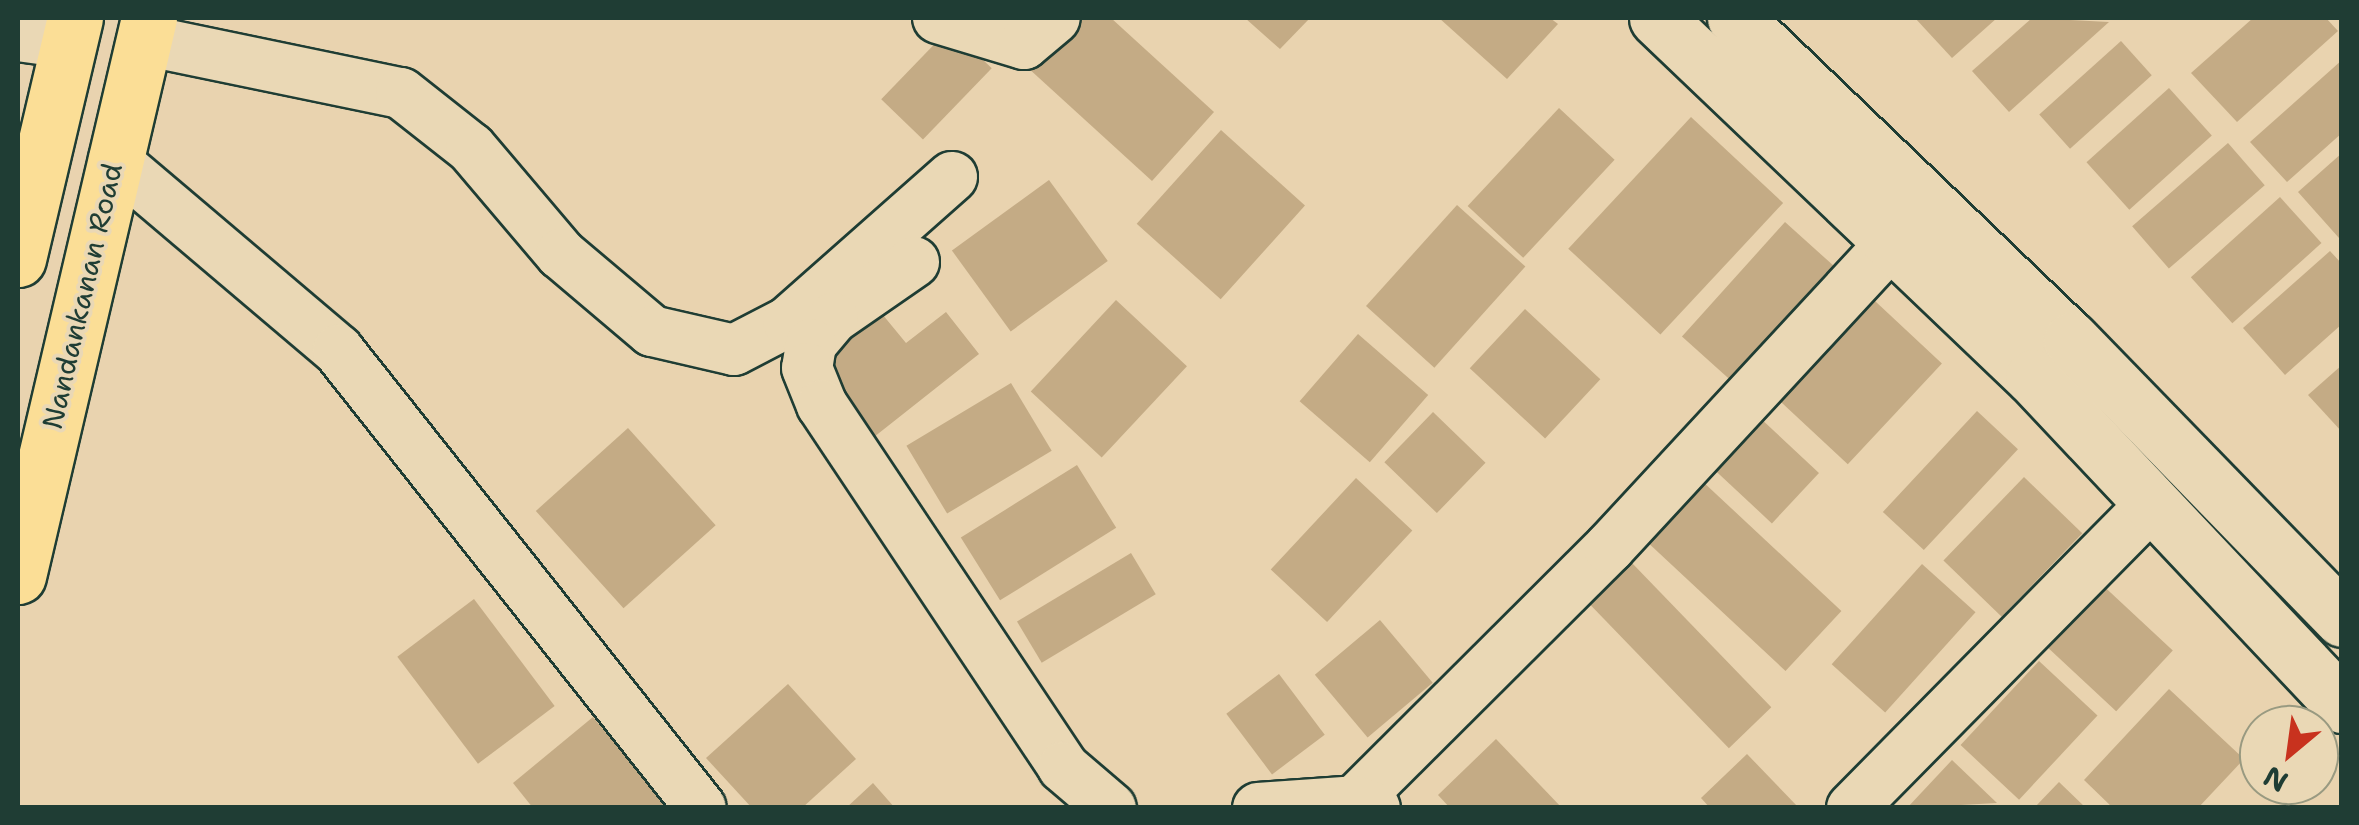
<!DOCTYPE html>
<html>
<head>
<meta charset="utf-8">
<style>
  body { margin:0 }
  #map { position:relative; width:2359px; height:825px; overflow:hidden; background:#e9d3af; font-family:"Shantell Sans",sans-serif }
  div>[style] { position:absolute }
  .building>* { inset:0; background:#c4ab85; transform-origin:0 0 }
  .roads { filter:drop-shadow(2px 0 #1f3d34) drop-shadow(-2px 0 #1f3d34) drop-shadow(0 2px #1f3d34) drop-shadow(0 -2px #1f3d34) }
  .street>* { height:50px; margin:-25px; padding:0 25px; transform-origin:25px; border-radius:25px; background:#ead8b5 }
  .secondary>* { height:55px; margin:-27.5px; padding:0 27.5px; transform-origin:27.5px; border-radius:27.5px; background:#ead8b5 }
  .primary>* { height:55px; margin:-27.5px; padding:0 27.5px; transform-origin:27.5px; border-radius:27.5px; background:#fbde96 }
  span { translate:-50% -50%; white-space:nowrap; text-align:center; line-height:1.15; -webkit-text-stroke:8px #ead8b5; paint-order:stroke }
  .street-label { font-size:28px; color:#1f3d34 }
  .frame { position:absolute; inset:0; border:20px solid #1f3d34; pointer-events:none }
  .north { position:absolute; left:2239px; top:705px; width:100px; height:100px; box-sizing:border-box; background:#ead8b5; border:2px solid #999a81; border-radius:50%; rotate:209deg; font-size:28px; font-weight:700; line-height:40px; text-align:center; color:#1f3d34 }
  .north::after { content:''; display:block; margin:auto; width:35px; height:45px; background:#c8321e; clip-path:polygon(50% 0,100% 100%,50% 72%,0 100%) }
</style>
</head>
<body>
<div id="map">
  <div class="building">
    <div style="clip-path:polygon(1073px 18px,1111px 18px,1214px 112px,1152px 181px,1027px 67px)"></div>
    <div style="clip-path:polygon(1245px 18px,1310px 18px,1280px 49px)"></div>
    <div style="clip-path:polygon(1439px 18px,1550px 18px,1558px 24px,1507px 79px)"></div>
    <div style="clip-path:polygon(1915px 18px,1997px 18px,1952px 58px)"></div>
    <div style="clip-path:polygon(2032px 18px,2109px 22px,2009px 112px,1972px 71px)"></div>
    <div style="clip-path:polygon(2253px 18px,2326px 18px,2338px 31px,2237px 122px,2191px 73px)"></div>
    <div style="left:950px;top:28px;width:58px;height:99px;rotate:44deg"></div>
    <div style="left:2121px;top:41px;width:46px;height:110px;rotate:48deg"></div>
    <div style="clip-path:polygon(2342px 60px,2342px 133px,2287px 182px,2250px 142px)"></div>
    <div style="left:2169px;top:88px;width:64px;height:111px;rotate:48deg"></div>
    <div style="left:1559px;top:108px;width:76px;height:134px;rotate:43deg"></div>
    <div style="left:1691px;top:117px;width:126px;height:180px;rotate:43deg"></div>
    <div style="left:1221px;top:130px;width:113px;height:126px;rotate:42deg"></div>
    <div style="left:2228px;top:143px;width:56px;height:127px;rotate:49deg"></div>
    <div style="clip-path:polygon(2342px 153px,2342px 235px,2339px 238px,2298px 192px)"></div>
    <div style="left:1049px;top:180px;width:100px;height:120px;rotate:54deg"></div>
    <div style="left:2280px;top:197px;width:62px;height:120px;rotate:48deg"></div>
    <div style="left:1457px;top:205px;width:92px;height:136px;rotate:42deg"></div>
    <div style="left:1785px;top:222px;width:73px;height:154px;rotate:42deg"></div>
    <div style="clip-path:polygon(2330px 251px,2342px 264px,2342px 324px,2285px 375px,2243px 328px)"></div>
    <div style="left:1860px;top:287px;width:112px;height:138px;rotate:43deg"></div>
    <div style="left:1116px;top:300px;width:97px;height:125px;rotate:43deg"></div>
    <div style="clip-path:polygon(878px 309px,906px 343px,946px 312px,979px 354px,874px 437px,813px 361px)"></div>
    <div style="left:1525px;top:309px;width:103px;height:81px;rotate:43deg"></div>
    <div style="left:1358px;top:334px;width:93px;height:89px;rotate:41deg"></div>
    <div style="clip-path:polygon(2342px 365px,2342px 432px,2308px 395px)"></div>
    <div style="left:1011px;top:383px;width:79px;height:122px;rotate:59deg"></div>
    <div style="left:1977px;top:411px;width:56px;height:138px;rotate:43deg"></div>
    <div style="left:1433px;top:412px;width:73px;height:70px;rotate:44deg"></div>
    <div style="left:1759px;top:417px;width:82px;height:69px;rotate:43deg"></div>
    <div style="left:628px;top:428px;width:131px;height:124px;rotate:48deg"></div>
    <div style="left:1077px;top:465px;width:74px;height:137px;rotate:58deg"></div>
    <div style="left:2024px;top:477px;width:81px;height:116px;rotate:44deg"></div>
    <div style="left:1356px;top:478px;width:77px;height:125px;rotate:43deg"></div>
    <div style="left:1701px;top:480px;width:192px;height:82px;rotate:43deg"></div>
    <div style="left:1131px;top:553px;width:48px;height:133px;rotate:59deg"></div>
    <div style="left:1631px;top:562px;width:202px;height:59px;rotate:46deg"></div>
    <div style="left:1922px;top:564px;width:72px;height:135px;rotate:42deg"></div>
    <div style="left:2096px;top:579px;width:105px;height:83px;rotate:43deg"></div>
    <div style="left:474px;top:599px;width:134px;height:96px;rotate:53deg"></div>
    <div style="left:1380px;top:620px;width:82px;height:85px;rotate:50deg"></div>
    <div style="left:2039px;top:661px;width:80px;height:115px;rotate:43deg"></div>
    <div style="left:1279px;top:674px;width:76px;height:66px;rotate:53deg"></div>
    <div style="clip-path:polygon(788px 684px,856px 759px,802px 808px,752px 808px,706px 758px)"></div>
    <div style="clip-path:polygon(2169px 689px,2244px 759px,2198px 808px,2113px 808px,2084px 780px)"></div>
    <div style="clip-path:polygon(593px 717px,669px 808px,533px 808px,513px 783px)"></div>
    <div style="clip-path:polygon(1496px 739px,1562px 808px,1450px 808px,1438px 795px)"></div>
    <div style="clip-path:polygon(1747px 754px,1799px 808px,1710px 808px,1701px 798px)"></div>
    <div style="clip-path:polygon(1952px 760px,1997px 803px,1907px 808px)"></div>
    <div style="clip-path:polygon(2059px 782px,2086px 808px,2034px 808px)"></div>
    <div style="clip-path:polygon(873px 783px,895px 808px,846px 808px)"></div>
  </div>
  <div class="roads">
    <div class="street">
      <div style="left:938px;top:18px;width:90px;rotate:16.8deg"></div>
      <div style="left:1024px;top:44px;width:40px;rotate:-40deg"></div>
      <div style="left:18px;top:36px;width:51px;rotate:7.8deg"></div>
      <div style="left:144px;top:40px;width:262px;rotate:11.7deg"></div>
      <div style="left:401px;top:93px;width:89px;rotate:38.2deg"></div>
      <div style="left:471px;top:148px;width:139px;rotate:49.7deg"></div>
      <div style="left:561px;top:254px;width:119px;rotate:40.2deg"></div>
      <div style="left:652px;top:331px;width:84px;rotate:13deg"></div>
      <div style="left:734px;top:350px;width:61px;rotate:-27.4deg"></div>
      <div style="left:788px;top:322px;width:219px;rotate:-41.5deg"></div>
      <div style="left:114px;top:160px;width:294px;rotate:40.3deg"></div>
      <div style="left:338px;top:350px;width:584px;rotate:51.6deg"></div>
      <div style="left:914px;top:262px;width:98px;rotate:145.3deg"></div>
      <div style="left:833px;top:318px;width:34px;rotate:130deg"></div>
      <div style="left:811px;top:344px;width:24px;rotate:99deg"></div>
      <div style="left:807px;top:368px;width:40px;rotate:68deg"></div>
      <div style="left:822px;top:405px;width:435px;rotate:56.3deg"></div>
      <div style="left:1063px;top:767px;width:63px;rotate:40.5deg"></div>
      <div style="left:1355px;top:801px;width:359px;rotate:-44.9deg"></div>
      <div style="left:1609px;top:548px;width:417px;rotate:-47.2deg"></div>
      <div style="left:1258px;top:808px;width:97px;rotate:-4.1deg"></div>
      <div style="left:1355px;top:801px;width:21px;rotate:19deg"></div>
      <div style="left:1852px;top:808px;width:427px;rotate:-45.4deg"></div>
    </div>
    <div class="secondary">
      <div style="left:1657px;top:18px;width:520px;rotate:43.68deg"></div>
      <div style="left:2033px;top:377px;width:451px;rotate:46.7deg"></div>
      <div style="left:1735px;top:18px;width:465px;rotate:43.8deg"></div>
      <div style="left:2071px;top:340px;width:389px;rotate:45.8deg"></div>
    </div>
    <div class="primary">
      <div style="left:18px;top:259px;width:248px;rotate:-76.7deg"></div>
      <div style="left:18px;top:576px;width:573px;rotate:-76.79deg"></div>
    </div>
  </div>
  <div class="street-label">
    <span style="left:82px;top:296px;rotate:-77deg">Nandankanan Road</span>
  </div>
  <div class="frame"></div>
  <div class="north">N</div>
</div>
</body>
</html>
